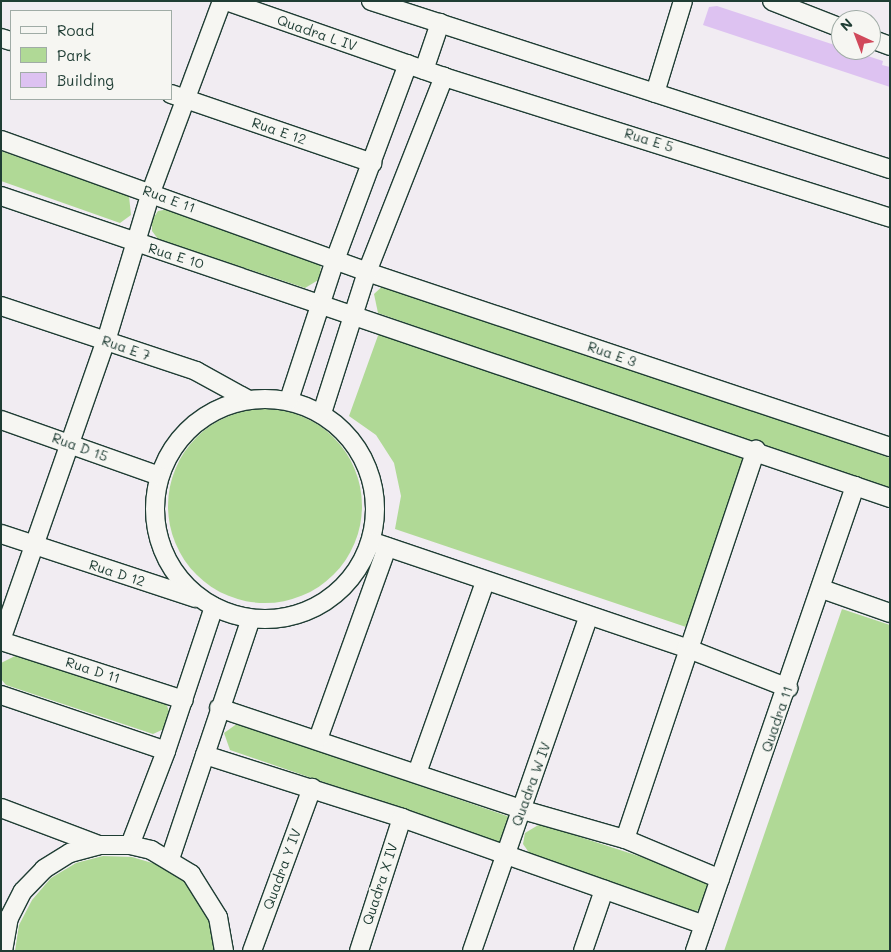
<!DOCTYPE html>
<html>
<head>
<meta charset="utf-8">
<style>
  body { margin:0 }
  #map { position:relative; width:891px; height:952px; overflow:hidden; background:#f1ecf2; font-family:Mali,sans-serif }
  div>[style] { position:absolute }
  .green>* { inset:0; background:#b0d996 }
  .round { border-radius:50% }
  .building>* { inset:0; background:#ddc2f1 }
  .roads { filter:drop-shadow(1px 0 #1f3d34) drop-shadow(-1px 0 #1f3d34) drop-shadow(0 1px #1f3d34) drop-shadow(0 -1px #1f3d34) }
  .minor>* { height:18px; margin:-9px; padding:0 9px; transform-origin:9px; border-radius:9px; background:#f6f6f2 }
  .minor>.ring { margin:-9px; padding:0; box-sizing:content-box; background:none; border:18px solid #f6f6f2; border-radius:50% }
  span { translate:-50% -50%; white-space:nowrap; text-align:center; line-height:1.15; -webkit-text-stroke:4px #f6f6f2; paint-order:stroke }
  .street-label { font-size:14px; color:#1f3d34 }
  .frame { position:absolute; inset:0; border:2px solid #1f3d34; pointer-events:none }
  .legend { position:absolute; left:10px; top:10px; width:162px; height:90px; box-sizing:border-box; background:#f6f6f2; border:1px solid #a0aca6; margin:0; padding:6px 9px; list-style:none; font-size:15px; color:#1f3d34 }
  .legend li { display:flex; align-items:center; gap:10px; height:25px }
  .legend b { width:25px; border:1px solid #a0aca6 }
  .north { position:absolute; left:831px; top:10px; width:50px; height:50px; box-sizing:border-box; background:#f6f6f2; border:1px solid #a0aca6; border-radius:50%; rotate:317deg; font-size:14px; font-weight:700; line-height:20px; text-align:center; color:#1f3d34 }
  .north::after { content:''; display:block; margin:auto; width:18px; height:22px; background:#d1495b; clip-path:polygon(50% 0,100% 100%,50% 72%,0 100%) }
</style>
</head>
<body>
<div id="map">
  <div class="green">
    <div style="clip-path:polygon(1px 151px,129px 196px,131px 215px,120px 223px,1px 181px)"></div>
    <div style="clip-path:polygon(169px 209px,321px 262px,320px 279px,305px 288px,158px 239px,152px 231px,152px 220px,158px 211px)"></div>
    <div style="clip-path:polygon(388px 281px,890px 458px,890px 494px,378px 313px,374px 294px)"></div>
    <div style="clip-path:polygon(380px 330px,747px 457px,689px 628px,395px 529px,401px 496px,394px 463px,376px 435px,349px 416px)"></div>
    <div class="round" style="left:168px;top:409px;width:194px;height:194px"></div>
    <div style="clip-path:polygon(842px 609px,890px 625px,890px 951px,724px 951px)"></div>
    <div style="clip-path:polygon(17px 655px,166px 703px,170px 714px,164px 729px,153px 734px,6px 685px,1px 679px,1px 663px)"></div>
    <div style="clip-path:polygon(238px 723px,510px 817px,501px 843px,230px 750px,224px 733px)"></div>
    <div style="clip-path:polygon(540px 824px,700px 876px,709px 885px,704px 908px,693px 912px,530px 854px,523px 844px,525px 833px)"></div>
    <div style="clip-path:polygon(103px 856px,132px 857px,159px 865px,183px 881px,201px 903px,212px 929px,215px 951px,15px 951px,19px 925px,32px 900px,51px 878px,76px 863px)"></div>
  </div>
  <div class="building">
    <div style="clip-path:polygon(717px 6px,883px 61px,882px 65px,890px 67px,890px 87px,703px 25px,709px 7px)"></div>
  </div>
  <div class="roads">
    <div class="minor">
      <div style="left:226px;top:1px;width:231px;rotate:19.2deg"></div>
      <div style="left:444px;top:77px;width:468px;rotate:17.5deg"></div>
      <div style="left:371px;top:1px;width:546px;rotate:17.94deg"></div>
      <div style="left:772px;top:1px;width:74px;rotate:21.4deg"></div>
      <div style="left:1px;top:38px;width:10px;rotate:17deg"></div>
      <div style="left:871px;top:39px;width:20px;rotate:20deg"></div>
      <div style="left:424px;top:70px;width:50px;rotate:-71.2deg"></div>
      <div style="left:655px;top:93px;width:96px;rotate:-73.1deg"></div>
      <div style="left:171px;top:94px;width:213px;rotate:18.9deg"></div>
      <div style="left:1px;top:140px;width:389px;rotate:19.8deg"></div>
      <div style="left:367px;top:272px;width:552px;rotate:18.5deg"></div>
      <div style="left:1px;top:196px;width:939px;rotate:18.76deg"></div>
      <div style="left:1px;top:306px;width:206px;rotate:18.4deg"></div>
      <div style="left:196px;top:371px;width:58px;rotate:28.8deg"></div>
      <div class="ring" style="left:155px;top:399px;width:202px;height:202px"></div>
      <div style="left:289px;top:400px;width:147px;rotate:-71.8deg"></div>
      <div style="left:335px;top:260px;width:209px;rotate:-69.6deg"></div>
      <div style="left:322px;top:413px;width:148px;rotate:-72.3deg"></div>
      <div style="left:367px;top:272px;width:210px;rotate:-68.5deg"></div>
      <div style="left:1px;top:420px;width:168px;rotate:19.5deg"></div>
      <div style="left:1px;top:534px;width:205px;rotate:18.2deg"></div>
      <div style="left:373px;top:542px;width:330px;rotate:18.7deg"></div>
      <div style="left:686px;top:648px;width:110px;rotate:21.4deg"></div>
      <div style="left:822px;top:589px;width:72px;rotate:19.4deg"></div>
      <div style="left:1px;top:640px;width:317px;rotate:-70.7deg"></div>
      <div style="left:106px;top:341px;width:156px;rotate:-73.2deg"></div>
      <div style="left:151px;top:192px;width:204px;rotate:-69.6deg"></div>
      <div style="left:1px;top:641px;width:192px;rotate:17.9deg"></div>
      <div style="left:1px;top:695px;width:174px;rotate:18.7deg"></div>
      <div style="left:219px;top:708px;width:321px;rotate:18.5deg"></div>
      <div style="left:523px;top:810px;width:106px;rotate:15.9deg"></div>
      <div style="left:625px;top:839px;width:103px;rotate:22.8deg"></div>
      <div style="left:318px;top:739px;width:204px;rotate:-70.2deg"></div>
      <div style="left:205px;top:755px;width:207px;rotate:17.7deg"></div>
      <div style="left:402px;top:818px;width:320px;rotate:19.5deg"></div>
      <div style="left:417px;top:773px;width:203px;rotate:-70.4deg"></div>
      <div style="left:1px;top:808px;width:105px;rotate:20.7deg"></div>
      <div style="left:625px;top:839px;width:411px;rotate:-71.4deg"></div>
      <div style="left:130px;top:845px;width:101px;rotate:-69deg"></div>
      <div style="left:166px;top:751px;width:152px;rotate:-71.6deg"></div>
      <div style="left:170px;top:859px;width:253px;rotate:-71.4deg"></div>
      <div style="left:3px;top:951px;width:34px;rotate:-80deg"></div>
      <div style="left:9px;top:918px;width:30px;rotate:-63deg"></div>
      <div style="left:23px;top:891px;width:30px;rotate:-46deg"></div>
      <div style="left:44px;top:869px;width:31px;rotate:-32deg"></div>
      <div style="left:70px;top:853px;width:30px;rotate:-15deg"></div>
      <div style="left:99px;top:845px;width:31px"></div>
      <div style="left:130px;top:845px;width:22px;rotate:13deg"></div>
      <div style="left:151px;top:850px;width:47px;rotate:31deg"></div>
      <div style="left:191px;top:874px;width:51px;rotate:57.9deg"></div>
      <div style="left:218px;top:917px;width:35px;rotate:80deg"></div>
      <div style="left:252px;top:951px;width:174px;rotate:-69.8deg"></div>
      <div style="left:359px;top:951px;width:140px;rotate:-72.1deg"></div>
      <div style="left:472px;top:951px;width:354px;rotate:-70.8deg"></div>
      <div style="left:583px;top:951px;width:65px;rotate:-71deg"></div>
      <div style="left:695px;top:951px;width:492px;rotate:-71deg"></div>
    </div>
  </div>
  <div class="street-label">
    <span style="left:317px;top:33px;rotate:19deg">Quadra L IV</span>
    <span style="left:279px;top:131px;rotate:19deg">Rua E 12</span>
    <span style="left:649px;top:140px;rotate:17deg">Rua E 5</span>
    <span style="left:169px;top:199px;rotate:20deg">Rua E 11</span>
    <span style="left:176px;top:256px;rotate:17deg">Rua E 10</span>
    <span style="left:126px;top:348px;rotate:19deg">Rua E 7</span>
    <span style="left:612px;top:354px;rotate:19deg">Rua E 3</span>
    <span style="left:80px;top:447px;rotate:20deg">Rua D 15</span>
    <span style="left:117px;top:573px;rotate:18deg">Rua D 12</span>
    <span style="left:93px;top:670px;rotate:18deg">Rua D 11</span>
    <span style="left:777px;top:719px;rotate:-71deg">Quadra 11</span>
    <span style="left:531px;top:784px;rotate:-70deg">Quadra W IV</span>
    <span style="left:282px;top:869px;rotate:-70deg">Quadra Y IV</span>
    <span style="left:380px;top:884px;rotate:-72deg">Quadra X IV</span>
  </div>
  <div class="frame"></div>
  <ul class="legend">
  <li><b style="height:6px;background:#f6f6f2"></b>Road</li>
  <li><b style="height:14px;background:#b0d996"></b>Park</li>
  <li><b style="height:14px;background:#ddc2f1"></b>Building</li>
  </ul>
  <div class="north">N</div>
</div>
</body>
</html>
